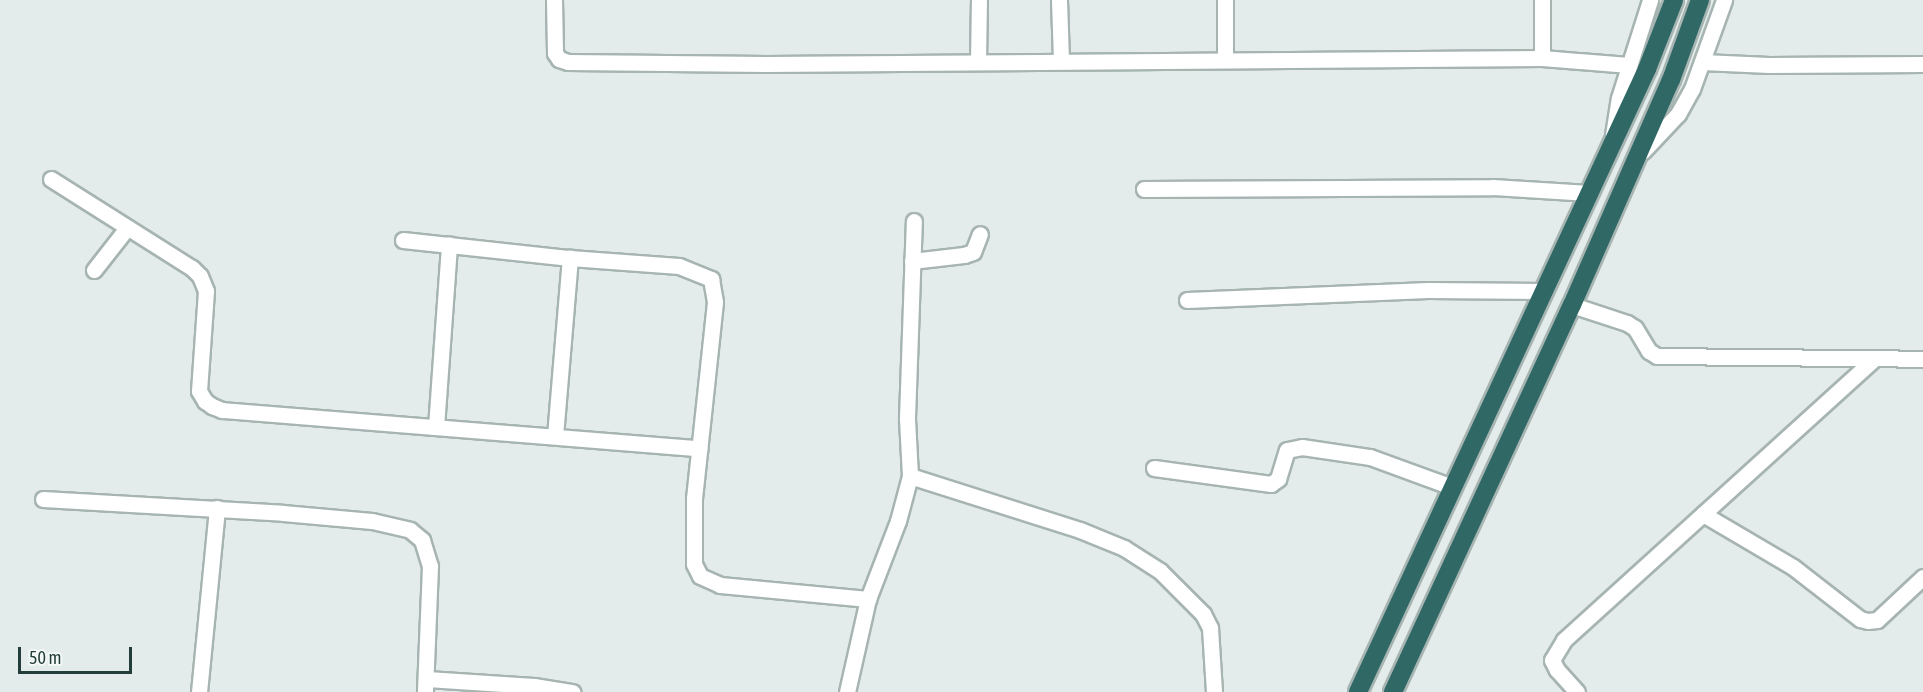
<!DOCTYPE html>
<html>
<head>
<meta charset="utf-8">
<style>
  body { margin:0 }
  #map { position:relative; width:1923px; height:692px; overflow:hidden; background:#e3ecea; font-family:"Asap Condensed",sans-serif }
  div>[style] { position:absolute }
  .roads { filter:drop-shadow(2px 0 #a6b4b2) drop-shadow(-2px 0 #a6b4b2) drop-shadow(0 2px #a6b4b2) drop-shadow(0 -2px #a6b4b2) }
  .minor>* { height:15px; margin:-7.5px; padding:0 7.5px; transform-origin:7.5px; border-radius:7.5px; background:#fff }
  .highway>* { height:18px; margin:-9px; padding:0 9px; transform-origin:9px; border-radius:9px; background:#306866 }
  span { translate:-50% -50%; white-space:nowrap; text-align:center; line-height:1.15; -webkit-text-stroke:4.5px #f3f9f7; paint-order:stroke }
  .scale { position:absolute; left:18px; top:647px; width:114px; height:27px; box-sizing:border-box; border:3px solid #233d3a; border-top:0; padding-left:8px; font-size:18px; line-height:21px; white-space:nowrap; color:#233d3a; -webkit-text-stroke:4px #f3f9f7; paint-order:stroke }
</style>
</head>
<body>
<div id="map">
  <div class="roads">
    <div class="minor">
      <div style="left:554px;top:0;width:53px;rotate:88.9deg"></div>
      <div style="left:555px;top:53px;width:7px;rotate:56deg"></div>
      <div style="left:559px;top:59px;width:9px;rotate:18deg"></div>
      <div style="left:568px;top:62px;width:198px;rotate:0.6deg"></div>
      <div style="left:766px;top:64px;width:776px;rotate:-0.44deg"></div>
      <div style="left:1542px;top:58px;width:87px;rotate:4.6deg"></div>
      <div style="left:1059px;top:0;width:61px;rotate:88.1deg"></div>
      <div style="left:1225px;top:0;width:59px;rotate:90deg"></div>
      <div style="left:1542px;top:58px;width:58px;rotate:-90deg"></div>
      <div style="left:978px;top:62px;width:62px;rotate:-89.1deg"></div>
      <div style="left:1702px;top:62px;width:67px;rotate:2.6deg"></div>
      <div style="left:1769px;top:65px;width:154px;rotate:-0.4deg"></div>
      <div style="left:1613px;top:135px;width:37px;rotate:-81deg"></div>
      <div style="left:1619px;top:98px;width:103px;rotate:-72.4deg"></div>
      <div style="left:1643px;top:151px;width:51px;rotate:-46.6deg"></div>
      <div style="left:1678px;top:114px;width:29px;rotate:-61deg"></div>
      <div style="left:1692px;top:89px;width:95px;rotate:-70.2deg"></div>
      <div style="left:51px;top:179px;width:167px;rotate:32.3deg"></div>
      <div style="left:192px;top:268px;width:11px;rotate:45deg"></div>
      <div style="left:200px;top:276px;width:16px;rotate:68deg"></div>
      <div style="left:206px;top:291px;width:100px;rotate:94deg"></div>
      <div style="left:199px;top:391px;width:12px;rotate:59deg"></div>
      <div style="left:205px;top:401px;width:9px;rotate:36deg"></div>
      <div style="left:212px;top:406px;width:11px;rotate:22deg"></div>
      <div style="left:222px;top:410px;width:479px;rotate:4.6deg"></div>
      <div style="left:1144px;top:189px;width:349px;rotate:-0.3deg"></div>
      <div style="left:1493px;top:187px;width:96px;rotate:3.6deg"></div>
      <div style="left:403px;top:240px;width:168px;rotate:6.2deg"></div>
      <div style="left:570px;top:258px;width:109px;rotate:4.2deg"></div>
      <div style="left:679px;top:266px;width:35px;rotate:22deg"></div>
      <div style="left:711px;top:279px;width:23px;rotate:80deg"></div>
      <div style="left:715px;top:302px;width:198px;rotate:96.1deg"></div>
      <div style="left:694px;top:499px;width:65px;rotate:90deg"></div>
      <div style="left:694px;top:564px;width:13px;rotate:63deg"></div>
      <div style="left:700px;top:576px;width:22px;rotate:24deg"></div>
      <div style="left:720px;top:585px;width:149px;rotate:5.4deg"></div>
      <div style="left:912px;top:261px;width:52px;rotate:-6.6deg"></div>
      <div style="left:964px;top:255px;width:9px;rotate:-18deg"></div>
      <div style="left:973px;top:252px;width:19px;rotate:-69deg"></div>
      <div style="left:94px;top:270px;width:52px;rotate:-52deg"></div>
      <div style="left:1187px;top:300px;width:241px;rotate:-2.4deg"></div>
      <div style="left:1428px;top:290px;width:115px;rotate:0.5deg"></div>
      <div style="left:1572px;top:305px;width:58px;rotate:18.1deg"></div>
      <div style="left:1627px;top:323px;width:9px;rotate:32deg"></div>
      <div style="left:1635px;top:328px;width:27px;rotate:59deg"></div>
      <div style="left:1649px;top:351px;width:9px;rotate:32deg"></div>
      <div style="left:1657px;top:356px;width:266px;rotate:0.6deg"></div>
      <div style="left:436px;top:427px;width:183px;rotate:-85.9deg"></div>
      <div style="left:555px;top:436px;width:179px;rotate:-85.2deg"></div>
      <div style="left:1154px;top:468px;width:118px;rotate:7.8deg"></div>
      <div style="left:1271px;top:484px;width:9px;rotate:-36deg"></div>
      <div style="left:1278px;top:479px;width:30px;rotate:-73deg"></div>
      <div style="left:1287px;top:450px;width:15px;rotate:-11deg"></div>
      <div style="left:1302px;top:447px;width:69px;rotate:8.4deg"></div>
      <div style="left:1370px;top:457px;width:87px;rotate:20.1deg"></div>
      <div style="left:910px;top:476px;width:178px;rotate:17.6deg"></div>
      <div style="left:1080px;top:530px;width:48px;rotate:22.2deg"></div>
      <div style="left:1124px;top:548px;width:43px;rotate:32.6deg"></div>
      <div style="left:1160px;top:571px;width:61px;rotate:45deg"></div>
      <div style="left:1203px;top:614px;width:16px;rotate:63deg"></div>
      <div style="left:1210px;top:628px;width:64px;rotate:86.4deg"></div>
      <div style="left:43px;top:499px;width:240px;rotate:3.3deg"></div>
      <div style="left:283px;top:513px;width:89px;rotate:5.1deg"></div>
      <div style="left:372px;top:521px;width:39px;rotate:13deg"></div>
      <div style="left:410px;top:530px;width:16px;rotate:40deg"></div>
      <div style="left:422px;top:540px;width:27px;rotate:73deg"></div>
      <div style="left:430px;top:566px;width:126px;rotate:92.3deg"></div>
      <div style="left:1703px;top:514px;width:104px;rotate:30.5deg"></div>
      <div style="left:1793px;top:567px;width:85px;rotate:37.8deg"></div>
      <div style="left:1860px;top:619px;width:8px;rotate:14deg"></div>
      <div style="left:1868px;top:621px;width:9px;rotate:-6deg"></div>
      <div style="left:1877px;top:620px;width:63px;rotate:-43.1deg"></div>
      <div style="left:427px;top:679px;width:107px;rotate:3.7deg"></div>
      <div style="left:534px;top:686px;width:39px;rotate:9deg"></div>
      <div style="left:199px;top:692px;width:185px;rotate:-84.4deg"></div>
      <div style="left:847px;top:692px;width:95px;rotate:-77.3deg"></div>
      <div style="left:868px;top:599px;width:84px;rotate:-69deg"></div>
      <div style="left:898px;top:521px;width:47px;rotate:-75.1deg"></div>
      <div style="left:910px;top:476px;width:58px;rotate:-93deg"></div>
      <div style="left:907px;top:418px;width:197px;rotate:-88deg"></div>
      <div style="left:1577px;top:692px;width:30px;rotate:-132deg"></div>
      <div style="left:1557px;top:670px;width:11px;rotate:-117deg"></div>
      <div style="left:1552px;top:660px;width:23px;rotate:-59deg"></div>
      <div style="left:1564px;top:640px;width:418px;rotate:-42.2deg"></div>
    </div>
    <div class="highway">
      <div style="left:1358px;top:692px;width:687px;rotate:-65.11deg"></div>
      <div style="left:1647px;top:69px;width:74px;rotate:-68.6deg"></div>
      <div style="left:1393px;top:692px;width:426px;rotate:-65.2deg"></div>
      <div style="left:1572px;top:305px;width:246px;rotate:-66.3deg"></div>
      <div style="left:1671px;top:80px;width:85px;rotate:-70.1deg"></div>
    </div>
  </div>
  <div class="scale">50 m</div>
</div>
</body>
</html>
